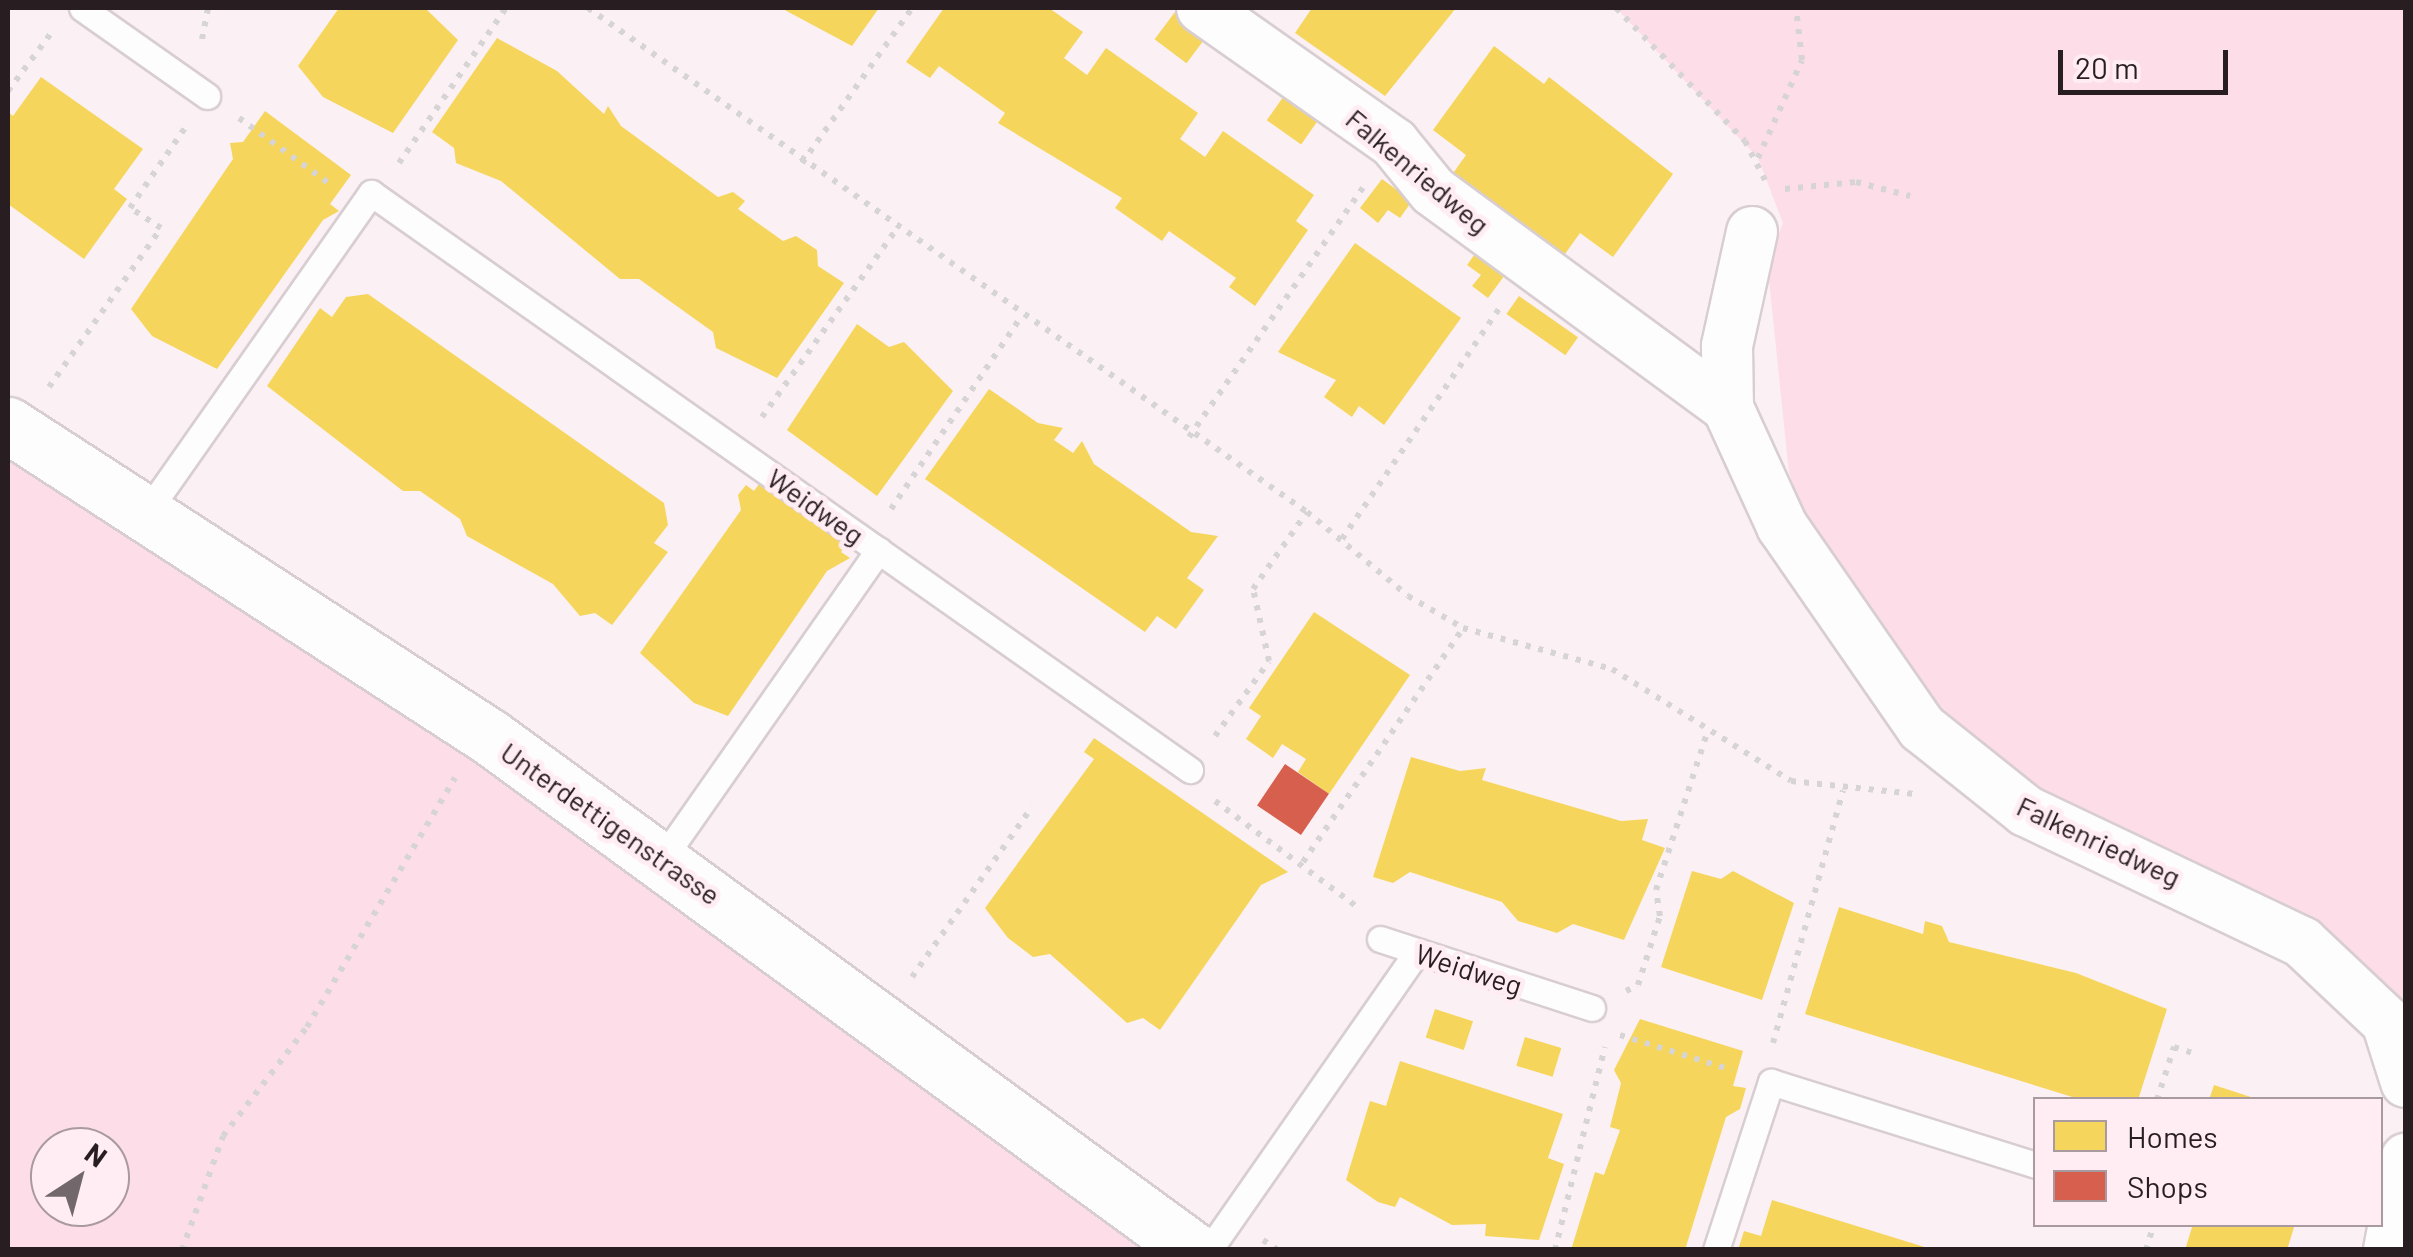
<!DOCTYPE html>
<html>
<head>
<meta charset="utf-8">
<style>
  body { margin:0 }
  #map { position:relative; width:2413px; height:1257px; overflow:hidden; background:#fbf1f4; font-family:Barlow,sans-serif }
  div>[style] { position:absolute }
  .green>* { inset:0; background:#fddde7 }
  .homes>* { inset:0; background:#f6d55c; transform-origin:0 0 }
  .shops>* { inset:0; background:#d6604d; transform-origin:0 0 }
  .path>* { height:6px; margin-top:-3px; transform-origin:0; background:repeating-linear-gradient(90deg,#d7d4d5 0 5px,transparent 0 13px) }
  .roads { filter:drop-shadow(2px 0 #d8ced1) drop-shadow(-2px 0 #d8ced1) drop-shadow(0 2px #d8ced1) drop-shadow(0 -2px #d8ced1) }
  .lane>* { height:25px; margin:-12.5px; padding:0 12.5px; transform-origin:12.5px; border-radius:12.5px; background:#fefdfd }
  .street>* { height:50px; margin:-25px; padding:0 25px; transform-origin:25px; border-radius:25px; background:#fefdfd }
  .secondary>* { height:55px; margin:-27.5px; padding:0 27.5px; transform-origin:27.5px; border-radius:27.5px; background:#fefdfd }
  span { translate:-50% -50%; white-space:nowrap; text-align:center; line-height:1.15; -webkit-text-stroke:10px #ffedf3; paint-order:stroke }
  .street-label { font-size:28px; color:#281e21 }
  .frame { position:absolute; inset:0; border:10px solid #281e21; pointer-events:none }
  .legend { position:absolute; left:2033px; top:1097px; width:350px; height:130px; box-sizing:border-box; background:#ffedf3; border:2px solid #a99a9f; margin:0; padding:12px 18px; list-style:none; font-size:30px; color:#281e21 }
  .legend li { display:flex; align-items:center; gap:20px; height:50px }
  .legend b { width:50px; border:2px solid #a99a9f }
  .north { position:absolute; left:30px; top:1127px; width:100px; height:100px; box-sizing:border-box; background:#ffedf3; border:2px solid #a99a9f; border-radius:50%; rotate:36deg; font-size:28px; font-weight:700; line-height:40px; text-align:center; color:#281e21 }
  .north::after { content:''; display:block; margin:auto; width:35px; height:45px; background:#72686b; clip-path:polygon(50% 0,100% 100%,50% 72%,0 100%) }
  .scale { position:absolute; left:2058px; top:50px; width:170px; height:45px; box-sizing:border-box; border:5px solid #281e21; border-top:0; padding-left:12px; font-size:30px; line-height:35px; white-space:nowrap; color:#281e21; -webkit-text-stroke:8px #ffedf3; paint-order:stroke }
</style>
</head>
<body>
<div id="map">
  <div class="green">
    <div style="clip-path:polygon(1616px 8px,2405px 8px,2405px 1002px,2316px 929px,2041px 799px,1961px 742px,1814px 539px,1789px 473px,1767px 261px,1783px 223px,1758px 158px)"></div>
    <div style="clip-path:polygon(evenodd,8px 459px,483px 762px,1146px 1249px,8px 1249px,8px 459px,50px 1147px,110px 1147px,110px 1207px,50px 1207px,50px 1147px)"></div>
  </div>
  <div class="homes">
    <div style="clip-path:polygon(339px 8px,425px 8px,458px 40px,393px 133px,323px 97px,298px 66px)"></div>
    <div style="clip-path:polygon(781px 8px,879px 8px,852px 46px)"></div>
    <div style="clip-path:polygon(944px 8px,1049px 8px,1083px 32px,1064px 58px,1087px 75px,1106px 48px,1198px 113px,1180px 139px,1205px 157px,1223px 131px,1314px 195px,1296px 221px,1308px 230px,1255px 306px,1229px 287px,1236px 278px,1169px 231px,1162px 241px,1115px 208px,1122px 198px,998px 123px,1005px 113px,939px 66px,930px 78px,906px 62px)"></div>
    <div style="clip-path:polygon(1312px 8px,1456px 8px,1385px 96px,1295px 33px)"></div>
    <div style="left:1175px;top:12px;width:40px;height:34px;rotate:37deg"></div>
    <div style="clip-path:polygon(497px 38px,557px 71px,604px 114px,608px 106px,621px 126px,718px 197px,733px 192px,745px 201px,738px 209px,783px 241px,796px 236px,817px 250px,818px 266px,844px 283px,777px 378px,716px 348px,713px 332px,639px 279px,620px 279px,501px 181px,456px 163px,454px 148px,432px 132px)"></div>
    <div style="clip-path:polygon(1494px 46px,1544px 84px,1549px 77px,1673px 174px,1613px 257px,1580px 233px,1560px 261px,1449px 179px,1466px 155px,1433px 130px)"></div>
    <div style="clip-path:polygon(41px 77px,143px 149px,114px 189px,127px 199px,84px 259px,8px 204px,8px 112px,13px 116px)"></div>
    <div style="left:1288px;top:90px;width:42px;height:37px;rotate:35deg"></div>
    <div style="clip-path:polygon(265px 111px,351px 175px,330px 204px,339px 211px,323px 220px,217px 369px,152px 336px,131px 309px,233px 159px,230px 143px,243px 142px)"></div>
    <div style="clip-path:polygon(1382px 179px,1412px 201px,1400px 218px,1388px 210px,1378px 223px,1360px 208px)"></div>
    <div style="clip-path:polygon(1355px 243px,1461px 318px,1384px 425px,1359px 406px,1352px 417px,1324px 397px,1336px 380px,1278px 352px)"></div>
    <div style="clip-path:polygon(1480px 247px,1510px 268px,1488px 298px,1472px 286px,1481px 275px,1467px 265px)"></div>
    <div style="clip-path:polygon(368px 294px,664px 503px,668px 525px,654px 543px,668px 552px,612px 625px,595px 613px,580px 616px,553px 584px,467px 536px,460px 519px,420px 491px,403px 491px,267px 386px,320px 308px,332px 317px,346px 297px)"></div>
    <div style="left:1519px;top:296px;width:72px;height:22px;rotate:35deg"></div>
    <div style="clip-path:polygon(857px 324px,889px 347px,904px 342px,953px 391px,877px 496px,787px 430px)"></div>
    <div style="clip-path:polygon(989px 389px,1038px 423px,1063px 428px,1054px 440px,1073px 453px,1082px 441px,1094px 464px,1191px 532px,1218px 536px,1187px 578px,1204px 590px,1176px 629px,1157px 616px,1145px 632px,925px 479px)"></div>
    <div style="clip-path:polygon(774px 463px,861px 524px,841px 552px,850px 558px,827px 571px,728px 716px,694px 703px,640px 653px,741px 510px,738px 495px,746px 485px,754px 491px)"></div>
    <div style="clip-path:polygon(1314px 612px,1410px 675px,1329px 794px,1298px 772px,1306px 759px,1282px 744px,1273px 758px,1246px 739px,1261px 716px,1249px 708px)"></div>
    <div style="clip-path:polygon(1094px 738px,1288px 872px,1261px 885px,1160px 1030px,1143px 1018px,1127px 1023px,1050px 954px,1033px 957px,1008px 938px,985px 908px,1094px 759px,1084px 752px)"></div>
    <div style="clip-path:polygon(1411px 757px,1460px 771px,1486px 768px,1482px 780px,1621px 821px,1648px 819px,1642px 840px,1665px 848px,1624px 940px,1573px 924px,1557px 933px,1518px 921px,1502px 902px,1410px 872px,1393px 883px,1373px 877px)"></div>
    <div style="clip-path:polygon(1692px 871px,1721px 879px,1733px 871px,1794px 903px,1762px 1000px,1661px 967px)"></div>
    <div style="clip-path:polygon(1839px 907px,1923px 934px,1925px 921px,1942px 926px,1949px 942px,2076px 973px,2167px 1009px,2138px 1100px,2082px 1100px,1805px 1014px)"></div>
    <div style="left:1435px;top:1009px;width:40px;height:30px;rotate:18deg"></div>
    <div style="clip-path:polygon(1640px 1019px,1743px 1051px,1733px 1086px,1746px 1088px,1740px 1109px,1726px 1117px,1685px 1250px,1571px 1250px,1595px 1172px,1604px 1175px,1620px 1130px,1610px 1127px,1621px 1083px,1614px 1070px)"></div>
    <div style="left:1525px;top:1037px;width:38px;height:30px;rotate:17deg"></div>
    <div style="clip-path:polygon(1400px 1061px,1563px 1114px,1548px 1158px,1564px 1164px,1539px 1240px,1485px 1236px,1486px 1224px,1452px 1225px,1400px 1197px,1395px 1207px,1378px 1202px,1346px 1180px,1370px 1101px,1386px 1106px)"></div>
    <div style="clip-path:polygon(2214px 1085px,2257px 1099px,2257px 1100px,2209px 1100px)"></div>
    <div style="clip-path:polygon(1772px 1200px,1931px 1249px,1931px 1250px,1738px 1250px,1744px 1231px,1761px 1236px)"></div>
    <div style="clip-path:polygon(2193px 1224px,2295px 1224px,2287px 1250px,2185px 1250px)"></div>
  </div>
  <div class="shops">
    <div style="left:1285px;top:764px;width:53px;height:50px;rotate:34deg"></div>
  </div>
  <div class="path">
    <div style="left:588px;top:8px;width:878px;rotate:35.03deg"></div>
    <div style="left:1307px;top:512px;width:131px;rotate:39.7deg"></div>
    <div style="left:1408px;top:596px;width:64px;rotate:30.2deg"></div>
    <div style="left:1463px;top:628px;width:155px;rotate:15.4deg"></div>
    <div style="left:1612px;top:669px;width:211px;rotate:32deg"></div>
    <div style="left:1791px;top:781px;width:125px;rotate:6deg"></div>
    <div style="left:1616px;top:8px;width:185px;rotate:45.9deg"></div>
    <div style="left:1745px;top:141px;width:44px;rotate:62.9deg"></div>
    <div style="left:202px;top:39px;width:32px;rotate:-79deg"></div>
    <div style="left:8px;top:91px;width:72px;rotate:-53.4deg"></div>
    <div style="left:239px;top:118px;width:112px;rotate:36deg"></div>
    <div style="left:1758px;top:158px;width:107px;rotate:-65.8deg"></div>
    <div style="left:1802px;top:60px;width:52px;rotate:-96.6deg"></div>
    <div style="left:399px;top:163px;width:188px;rotate:-55.4deg"></div>
    <div style="left:802px;top:163px;width:190px;rotate:-54.6deg"></div>
    <div style="left:1785px;top:189px;width:71px;rotate:-5.6deg"></div>
    <div style="left:1856px;top:182px;width:56px;rotate:14.5deg"></div>
    <div style="left:49px;top:387px;width:194px;rotate:-54.8deg"></div>
    <div style="left:161px;top:228px;width:37px;rotate:-147deg"></div>
    <div style="left:130px;top:208px;width:97px;rotate:-55.5deg"></div>
    <div style="left:762px;top:417px;width:230px;rotate:-54.4deg"></div>
    <div style="left:1189px;top:437px;width:304px;rotate:-55.1deg"></div>
    <div style="left:891px;top:509px;width:232px;rotate:-55.9deg"></div>
    <div style="left:1342px;top:539px;width:281px;rotate:-55.7deg"></div>
    <div style="left:1215px;top:736px;width:92px;rotate:-54.2deg"></div>
    <div style="left:1269px;top:661px;width:74px;rotate:-102.5deg"></div>
    <div style="left:1253px;top:589px;width:94px;rotate:-55deg"></div>
    <div style="left:1215px;top:801px;width:176px;rotate:36.7deg"></div>
    <div style="left:1303px;top:862px;width:283px;rotate:-55.6deg"></div>
    <div style="left:912px;top:977px;width:208px;rotate:-54.8deg"></div>
    <div style="left:1626px;top:991px;width:13px;rotate:-27deg"></div>
    <div style="left:1638px;top:985px;width:72px;rotate:-72.3deg"></div>
    <div style="left:1660px;top:916px;width:26px;rotate:-99deg"></div>
    <div style="left:1656px;top:890px;width:168px;rotate:-72deg"></div>
    <div style="left:1620px;top:1035px;width:117px;rotate:17.4deg"></div>
    <div style="left:1773px;top:1043px;width:262px;rotate:-74.5deg"></div>
    <div style="left:2157px;top:1100px;width:56px;rotate:-72.2deg"></div>
    <div style="left:2174px;top:1047px;width:23px;rotate:18deg"></div>
    <div style="left:1263px;top:1240px;width:18px;rotate:34deg"></div>
    <div style="left:182px;top:1250px;width:121px;rotate:-70.2deg"></div>
    <div style="left:223px;top:1136px;width:138px;rotate:-52.4deg"></div>
    <div style="left:307px;top:1027px;width:290px;rotate:-59.3deg"></div>
    <div style="left:1555px;top:1250px;width:209px;rotate:-76.2deg"></div>
    <div style="left:2146px;top:1250px;width:27px;rotate:-73deg"></div>
  </div>
  <div class="roads">
    <div class="lane">
      <div style="left:82px;top:8px;width:153px;rotate:35.1deg"></div>
      <div style="left:144px;top:516px;width:395px;rotate:-54.9deg"></div>
      <div style="left:371px;top:193px;width:1002px;rotate:35.17deg"></div>
      <div style="left:663px;top:858px;width:376px;rotate:-55deg"></div>
      <div style="left:1380px;top:939px;width:223px;rotate:18deg"></div>
      <div style="left:1209px;top:1250px;width:362px;rotate:-55.1deg"></div>
      <div style="left:1716px;top:1250px;width:177px;rotate:-71.9deg"></div>
      <div style="left:1771px;top:1082px;width:278px;rotate:17.4deg"></div>
    </div>
    <div class="street">
      <div style="left:1202px;top:8px;width:235px;rotate:35.1deg"></div>
      <div style="left:1394px;top:143px;width:62px;rotate:50.9deg"></div>
      <div style="left:1433px;top:191px;width:366px;rotate:36.3deg"></div>
      <div style="left:1752px;top:232px;width:117px;rotate:102.4deg"></div>
      <div style="left:1727px;top:346px;width:62px;rotate:89.1deg"></div>
      <div style="left:1728px;top:408px;width:130px;rotate:65.4deg"></div>
      <div style="left:1782px;top:526px;width:246px;rotate:55.3deg"></div>
      <div style="left:1922px;top:728px;width:133px;rotate:38.6deg"></div>
      <div style="left:2026px;top:811px;width:306px;rotate:25.4deg"></div>
      <div style="left:2302px;top:942px;width:117px;rotate:43.3deg"></div>
      <div style="left:2387px;top:1022px;width:63px;rotate:72.4deg"></div>
      <div style="left:2389px;top:1250px;width:93px;rotate:-79.4deg"></div>
    </div>
    <div class="secondary">
      <div style="left:8px;top:425px;width:574px;rotate:32.92deg"></div>
      <div style="left:490px;top:737px;width:870px;rotate:36.12deg"></div>
    </div>
  </div>
  <div class="street-label">
    <span style="left:1418px;top:171px;rotate:40deg">Falkenriedweg</span>
    <span style="left:816px;top:506px;rotate:35deg">Weidweg</span>
    <span style="left:611px;top:823px;rotate:35deg">Unterdettigenstrasse</span>
    <span style="left:2099px;top:841px;rotate:25deg">Falkenriedweg</span>
    <span style="left:1469px;top:969px;rotate:18deg">Weidweg</span>
  </div>
  <div class="frame"></div>
  <ul class="legend">
  <li><b style="height:28px;background:#f6d55c"></b>Homes</li>
  <li><b style="height:28px;background:#d6604d"></b>Shops</li>
  </ul>
  <div class="north">N</div>
  <div class="scale">20 m</div>
</div>
</body>
</html>
